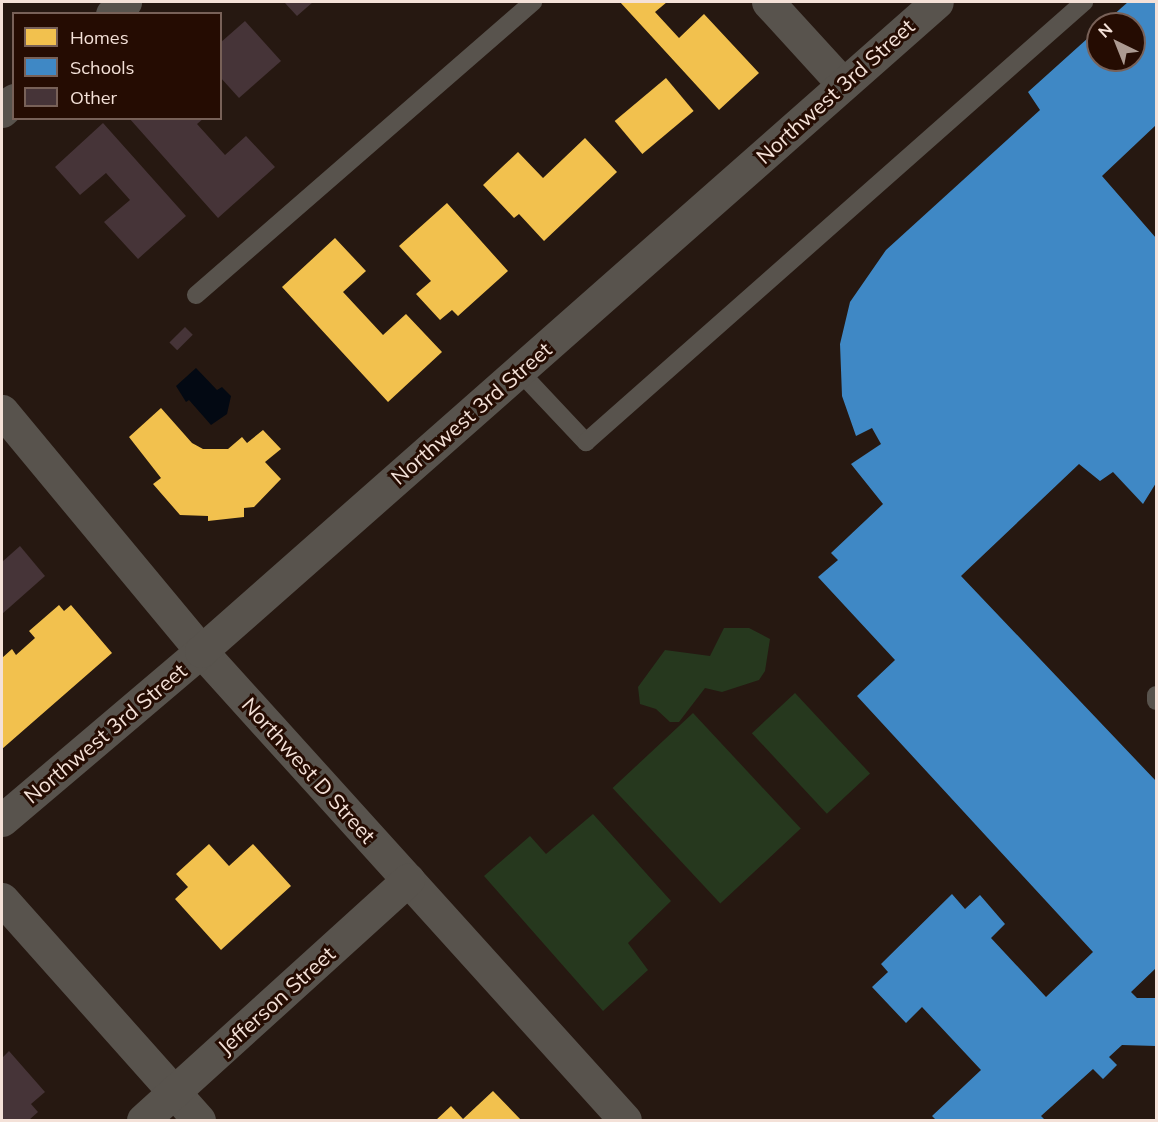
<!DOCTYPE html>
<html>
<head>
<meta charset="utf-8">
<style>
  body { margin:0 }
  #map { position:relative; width:1158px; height:1122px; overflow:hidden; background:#261811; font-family:Mulish,sans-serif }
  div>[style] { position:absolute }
  .green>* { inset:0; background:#26381e; transform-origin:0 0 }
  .water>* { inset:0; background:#030913 }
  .homes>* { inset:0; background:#f2c14e; transform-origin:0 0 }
  .schools>* { inset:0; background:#3f88c5 }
  .building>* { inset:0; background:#463438; transform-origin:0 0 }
  .lane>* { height:18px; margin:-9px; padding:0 9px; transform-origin:9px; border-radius:9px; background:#58534d }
  .street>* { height:33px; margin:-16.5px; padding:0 16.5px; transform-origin:16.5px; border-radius:16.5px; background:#58534d }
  span { translate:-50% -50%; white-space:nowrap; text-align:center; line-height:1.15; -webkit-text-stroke:6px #250c02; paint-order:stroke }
  .street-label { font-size:21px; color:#f4e1d8 }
  .frame { position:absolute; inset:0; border:3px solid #f4e1d8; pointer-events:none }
  .legend { position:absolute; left:12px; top:12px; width:210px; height:108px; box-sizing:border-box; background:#250c02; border:2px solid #786158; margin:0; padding:8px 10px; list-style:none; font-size:18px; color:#f4e1d8 }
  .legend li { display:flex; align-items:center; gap:12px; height:30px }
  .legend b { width:30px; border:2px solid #786158 }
  .north { position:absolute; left:1086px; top:12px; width:60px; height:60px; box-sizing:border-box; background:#250c02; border:2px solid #786158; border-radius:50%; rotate:317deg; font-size:16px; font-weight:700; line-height:24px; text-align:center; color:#f4e1d8 }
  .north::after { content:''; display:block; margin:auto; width:21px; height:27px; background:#ac9b92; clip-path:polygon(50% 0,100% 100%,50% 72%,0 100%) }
</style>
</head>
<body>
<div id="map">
  <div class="green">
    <div style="clip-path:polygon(724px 628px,749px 628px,770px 639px,765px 671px,759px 680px,722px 692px,705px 688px,679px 722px,670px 722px,656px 709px,640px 704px,638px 687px,665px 650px,710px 656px)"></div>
    <div style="left:795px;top:693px;width:110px;height:59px;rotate:47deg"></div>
    <div style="left:693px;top:713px;width:158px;height:110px;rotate:47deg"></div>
    <div style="clip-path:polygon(593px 814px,671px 901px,628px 943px,648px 970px,603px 1011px,484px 876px,530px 836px,546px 854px)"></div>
  </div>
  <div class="water">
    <div style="clip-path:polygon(196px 368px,217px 390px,222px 387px,231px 396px,227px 414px,211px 425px,189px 400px,186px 402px,176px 386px)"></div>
  </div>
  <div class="homes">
    <div style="clip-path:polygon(620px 2px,667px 2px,655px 12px,679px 38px,704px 14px,759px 73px,719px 110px)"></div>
    <div style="left:666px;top:78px;width:43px;height:67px;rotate:50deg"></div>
    <div style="clip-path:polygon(585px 138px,617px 172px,544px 241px,519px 214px,514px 218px,483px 185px,518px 152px,543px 178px)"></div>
    <div style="clip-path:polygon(447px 203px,508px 271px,458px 316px,452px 310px,440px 320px,416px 294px,431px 281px,399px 246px)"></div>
    <div style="clip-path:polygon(335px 238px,366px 271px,343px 292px,383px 335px,406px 314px,442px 352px,388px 402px,282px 287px)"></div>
    <div style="clip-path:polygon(161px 408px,192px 443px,203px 449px,228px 449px,242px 437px,247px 443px,263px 430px,281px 449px,265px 462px,281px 479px,254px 507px,244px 508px,244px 517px,208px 521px,208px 516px,180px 515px,153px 484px,161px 478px,129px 437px)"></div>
    <div style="clip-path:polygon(59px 605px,64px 611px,71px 605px,112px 653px,2px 749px,2px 658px,12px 649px,16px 655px,35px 638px,29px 631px)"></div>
    <div style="clip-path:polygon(209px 844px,229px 866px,253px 844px,291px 886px,221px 950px,175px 899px,188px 887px,176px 874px)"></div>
    <div style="clip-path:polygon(493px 1091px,521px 1120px,436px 1120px,451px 1106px,463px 1119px)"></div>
  </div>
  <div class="schools">
    <div style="clip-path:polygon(1128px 2px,1156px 2px,1156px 125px,1102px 176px,1156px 238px,1156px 483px,1143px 504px,1113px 472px,1100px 481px,1079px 464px,961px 576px,1156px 781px,1156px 968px,1131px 992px,1137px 998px,1156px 998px,1156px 1046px,1122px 1045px,1109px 1057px,1117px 1065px,1103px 1079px,1093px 1069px,1041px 1116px,1045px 1120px,936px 1120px,932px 1116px,981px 1070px,922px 1007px,906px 1023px,872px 987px,888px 972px,881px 964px,952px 894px,965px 909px,980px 895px,1005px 924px,991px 938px,1046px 997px,1093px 952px,857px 696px,895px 660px,818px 577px,838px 560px,831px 553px,883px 504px,851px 464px,881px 444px,872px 428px,856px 436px,842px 396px,840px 344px,850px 302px,886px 250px,1040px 110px,1028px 92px,1098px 29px,1098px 60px,1134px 60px,1134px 24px,1103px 24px)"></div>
  </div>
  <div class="building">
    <div style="clip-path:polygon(284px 2px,313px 2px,297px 16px)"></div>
    <div style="clip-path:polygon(245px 21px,281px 61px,239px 98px,220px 77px,220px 43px)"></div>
    <div style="clip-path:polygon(129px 118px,204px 118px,197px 124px,225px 155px,246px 136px,275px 167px,218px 218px)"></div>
    <div style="clip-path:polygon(103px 123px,186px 216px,138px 259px,104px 222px,130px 200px,106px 173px,80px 195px,55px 167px)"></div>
    <div style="left:185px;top:327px;width:11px;height:22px;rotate:45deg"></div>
    <div style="clip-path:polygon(20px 546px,45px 576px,2px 614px,2px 562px)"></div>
    <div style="clip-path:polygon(9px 1051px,45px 1092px,31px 1104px,38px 1112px,29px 1120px,2px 1120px,2px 1058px)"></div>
  </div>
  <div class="lane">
    <div style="left:196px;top:295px;width:447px;rotate:-41deg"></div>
    <div style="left:519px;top:371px;width:98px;rotate:46.7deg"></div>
    <div style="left:586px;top:442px;width:665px;rotate:-41.46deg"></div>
    <div style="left:1156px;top:695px;width:6px;rotate:90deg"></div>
  </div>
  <div class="street">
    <div style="left:768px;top:2px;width:111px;rotate:47.6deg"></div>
    <div style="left:112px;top:14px;width:18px;rotate:-43deg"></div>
    <div style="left:2px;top:111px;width:16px;rotate:-43deg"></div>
    <div style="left:2px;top:411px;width:312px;rotate:50.3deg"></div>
    <div style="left:201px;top:651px;width:632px;rotate:47.88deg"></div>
    <div style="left:2px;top:820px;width:261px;rotate:-40.3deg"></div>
    <div style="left:201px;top:651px;width:981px;rotate:-41.41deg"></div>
    <div style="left:2px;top:899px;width:296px;rotate:48.3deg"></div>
    <div style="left:143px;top:1120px;width:358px;rotate:-42.2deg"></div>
  </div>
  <div class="street-label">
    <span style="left:835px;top:91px;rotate:-42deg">Northwest 3rd Street</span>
    <span style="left:471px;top:413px;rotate:-41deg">Northwest 3rd Street</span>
    <span style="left:105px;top:733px;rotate:-40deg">Northwest 3rd Street</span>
    <span style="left:309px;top:770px;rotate:48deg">Northwest D Street</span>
    <span style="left:276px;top:1000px;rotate:-42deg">Jefferson Street</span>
  </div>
  <div class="frame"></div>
  <ul class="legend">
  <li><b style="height:16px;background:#f2c14e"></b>Homes</li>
  <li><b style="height:16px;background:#3f88c5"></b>Schools</li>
  <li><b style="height:16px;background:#463438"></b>Other</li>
  </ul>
  <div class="north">N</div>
</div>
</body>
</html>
